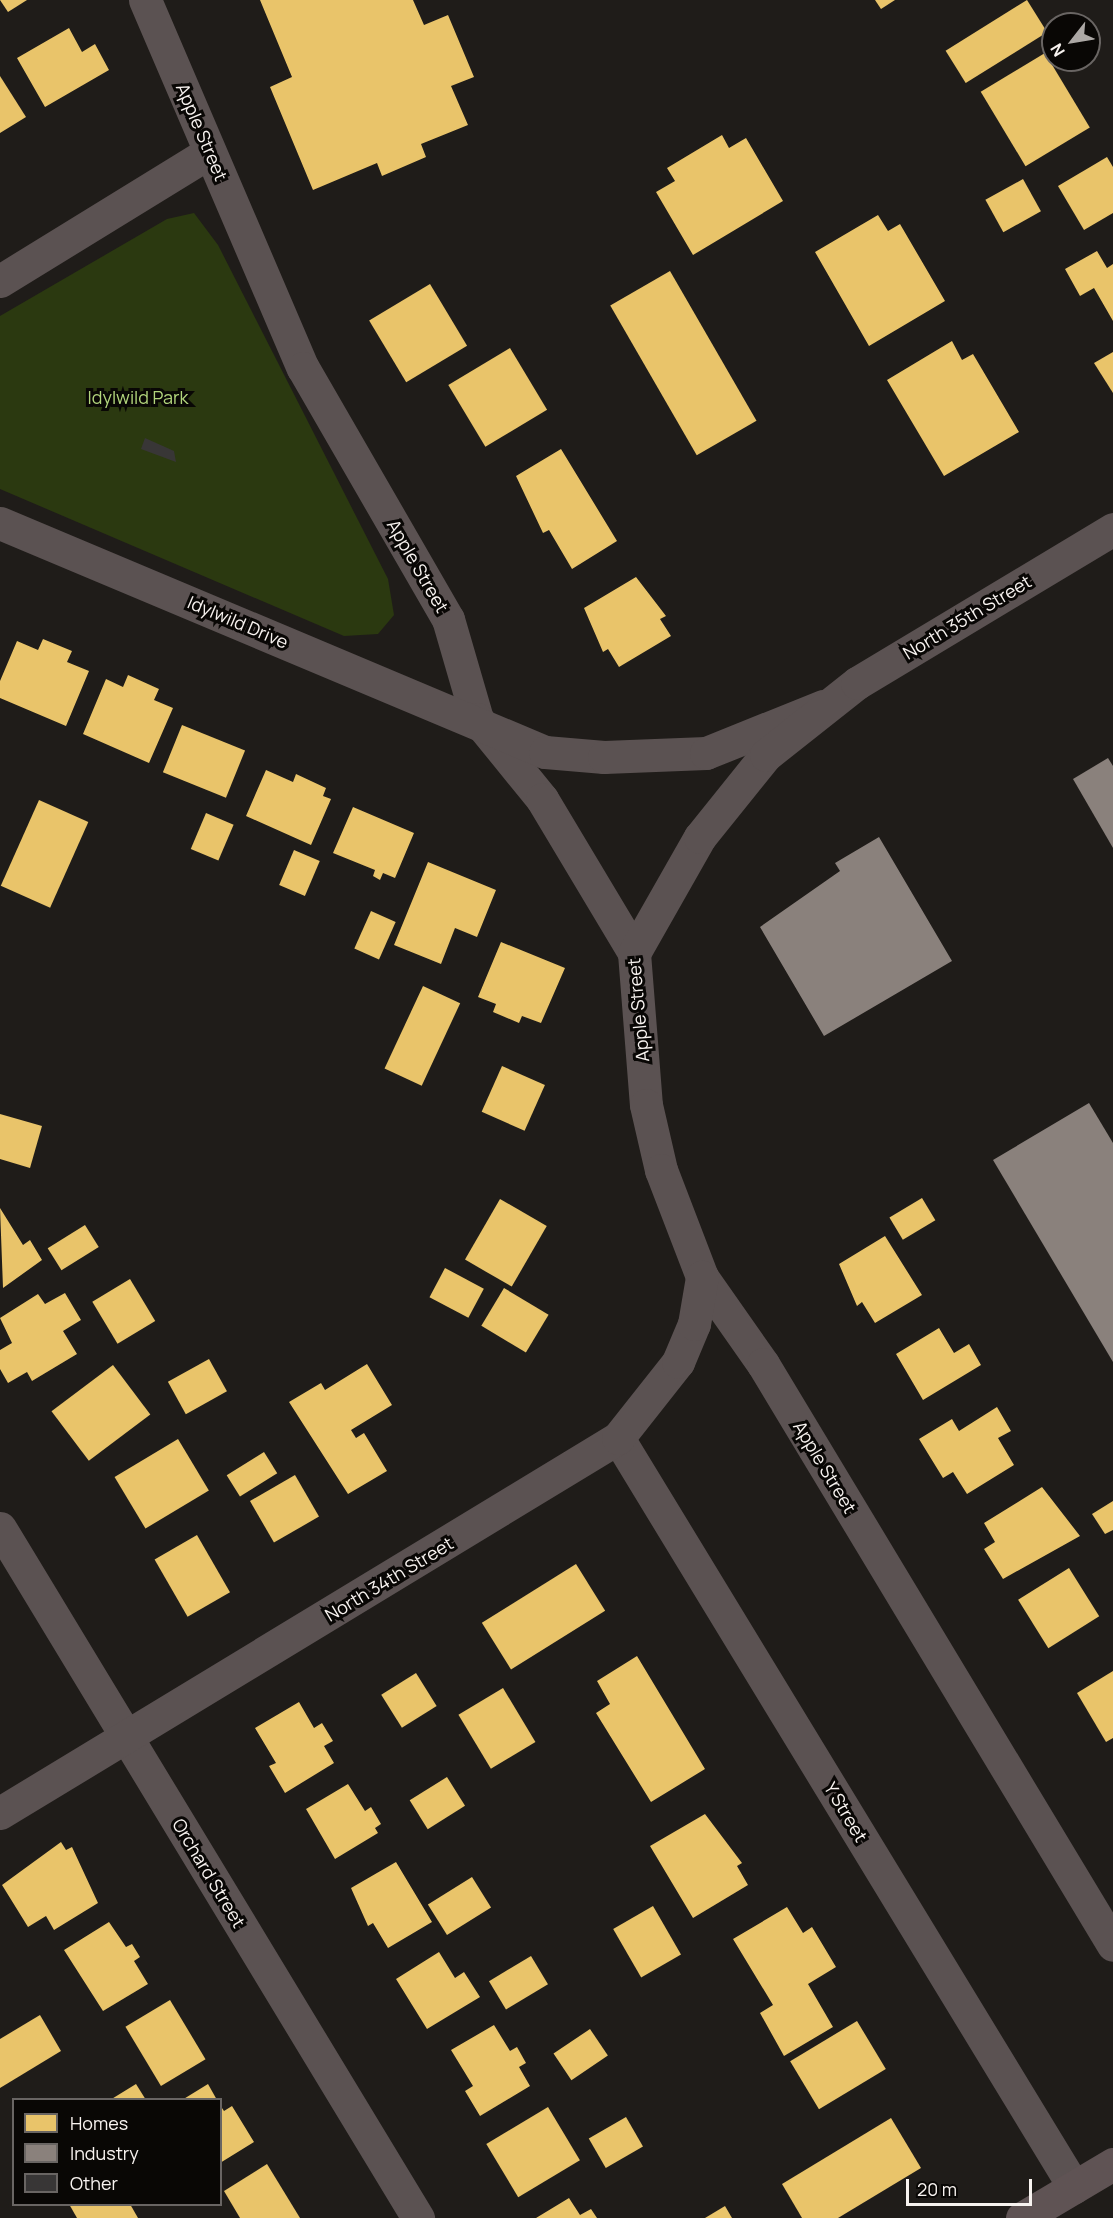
<!DOCTYPE html>
<html>
<head>
<meta charset="utf-8">
<style>
  body { margin:0 }
  #map { position:relative; width:1113px; height:2218px; overflow:hidden; background:#1f1c19; font-family:Manrope,sans-serif }
  div>[style] { position:absolute }
  .green>* { inset:0; background:#2b3910 }
  .homes>* { inset:0; background:#e9c46a; transform-origin:0 0 }
  .industry>* { inset:0; background:#8a817c }
  .building>* { inset:0; background:#383636 }
  .minor>* { height:33px; margin:-16.5px; padding:0 16.5px; transform-origin:16.5px; border-radius:16.5px; background:#5b5252 }
  .secondary>* { height:33px; margin:-16.5px; padding:0 16.5px; transform-origin:16.5px; border-radius:16.5px; background:#5f5354 }
  span { translate:-50% -50%; white-space:nowrap; text-align:center; line-height:1.15; -webkit-text-stroke:6px #090705; paint-order:stroke }
  .street-label { font-size:18px; color:#f8f3f0 }
  .park-label { font-size:18px; color:#b2d57c }
  .legend { position:absolute; left:12px; top:2098px; width:210px; height:108px; box-sizing:border-box; background:#090705; border:2px solid #696563; margin:0; padding:8px 10px; list-style:none; font-size:18px; color:#f8f3f0 }
  .legend li { display:flex; align-items:center; gap:12px; height:30px }
  .legend b { width:30px; border:2px solid #696563 }
  .north { position:absolute; left:1041px; top:12px; width:60px; height:60px; box-sizing:border-box; background:#090705; border:2px solid #696563; border-radius:50%; rotate:239deg; font-size:16px; font-weight:700; line-height:24px; text-align:center; color:#f8f3f0 }
  .north::after { content:''; display:block; margin:auto; width:21px; height:27px; background:#aca8a5; clip-path:polygon(50% 0,100% 100%,50% 72%,0 100%) }
  .scale { position:absolute; left:906px; top:2179px; width:126px; height:27px; box-sizing:border-box; border:3px solid #f8f3f0; border-top:0; padding-left:8px; font-size:18px; line-height:21px; white-space:nowrap; color:#f8f3f0; -webkit-text-stroke:4px #090705; paint-order:stroke }
</style>
</head>
<body>
<div id="map">
  <div class="green">
    <div style="clip-path:polygon(194px 213px,218px 245px,388px 579px,394px 615px,378px 634px,344px 636px,0 489px,0 316px,167px 219px)"></div>
  </div>
  <div class="homes">
    <div style="clip-path:polygon(0 0,27px 0,8px 12px)"></div>
    <div style="clip-path:polygon(260px 0,413px 0,424px 25px,448px 15px,474px 77px,451px 86px,468px 125px,421px 144px,426px 157px,382px 176px,377px 163px,313px 190px,270px 87px,292px 77px)"></div>
    <div style="clip-path:polygon(875px 0,895px 0,881px 9px)"></div>
    <div style="left:1027px;top:0;width:38px;height:96px;rotate:58deg"></div>
    <div style="clip-path:polygon(69px 28px,82px 52px,95px 44px,109px 70px,45px 107px,17px 58px)"></div>
    <div style="left:1045px;top:53px;width:87px;height:75px;rotate:59deg"></div>
    <div style="clip-path:polygon(0 76px,26px 117px,0 133px)"></div>
    <div style="clip-path:polygon(722px 135px,729px 148px,746px 138px,783px 201px,693px 255px,656px 192px,675px 181px,667px 168px)"></div>
    <div style="clip-path:polygon(1107px 157px,1113px 167px,1113px 213px,1084px 230px,1058px 186px)"></div>
    <div style="left:1023px;top:179px;width:37px;height:43px;rotate:61deg"></div>
    <div style="clip-path:polygon(878px 215px,888px 231px,900px 224px,945px 301px,869px 346px,815px 252px)"></div>
    <div style="clip-path:polygon(1097px 251px,1107px 268px,1113px 264px,1113px 321px,1094px 288px,1080px 296px,1065px 269px)"></div>
    <div style="left:670px;top:271px;width:173px;height:69px;rotate:60deg"></div>
    <div style="left:430px;top:284px;width:72px;height:71px;rotate:59deg"></div>
    <div style="clip-path:polygon(952px 341px,962px 360px,973px 354px,1019px 432px,944px 476px,887px 380px)"></div>
    <div style="left:510px;top:348px;width:72px;height:72px;rotate:59deg"></div>
    <div style="clip-path:polygon(1113px 352px,1113px 393px,1094px 363px)"></div>
    <div style="clip-path:polygon(561px 449px,617px 541px,572px 569px,549px 530px,543px 533px,516px 476px)"></div>
    <div style="clip-path:polygon(636px 577px,666px 616px,660px 619px,671px 636px,619px 667px,608px 649px,603px 652px,584px 608px)"></div>
    <div style="clip-path:polygon(43px 639px,72px 651px,67px 662px,89px 671px,66px 726px,0 698px,0 681px,17px 641px,38px 650px)"></div>
    <div style="clip-path:polygon(128px 675px,159px 689px,154px 700px,173px 708px,149px 763px,83px 734px,106px 679px,123px 687px)"></div>
    <div style="left:182px;top:725px;width:68px;height:51px;rotate:22deg"></div>
    <div style="clip-path:polygon(266px 770px,293px 782px,296px 774px,326px 788px,323px 796px,331px 799px,311px 845px,246px 816px)"></div>
    <div style="left:39px;top:800px;width:54px;height:94px;rotate:24deg"></div>
    <div style="clip-path:polygon(353px 807px,414px 833px,395px 878px,383px 873px,380px 880px,373px 876px,375px 870px,333px 853px)"></div>
    <div style="left:206px;top:813px;width:30px;height:39px;rotate:23deg"></div>
    <div style="left:294px;top:850px;width:28px;height:38px;rotate:23deg"></div>
    <div style="clip-path:polygon(428px 862px,496px 890px,477px 937px,455px 928px,441px 964px,394px 945px)"></div>
    <div style="left:371px;top:911px;width:27px;height:41px;rotate:24deg"></div>
    <div style="clip-path:polygon(501px 942px,565px 968px,541px 1023px,522px 1016px,519px 1023px,493px 1012px,496px 1004px,478px 997px)"></div>
    <div style="left:423px;top:986px;width:41px;height:91px;rotate:25deg"></div>
    <div style="left:502px;top:1066px;width:47px;height:50px;rotate:24deg"></div>
    <div style="clip-path:polygon(0 1114px,42px 1126px,30px 1168px,0 1159px)"></div>
    <div style="left:922px;top:1198px;width:26px;height:38px;rotate:59deg"></div>
    <div style="left:500px;top:1199px;width:54px;height:70px;rotate:30deg"></div>
    <div style="clip-path:polygon(0 1208px,23px 1245px,30px 1240px,42px 1260px,3px 1288px)"></div>
    <div style="left:85px;top:1225px;width:26px;height:44px;rotate:58deg"></div>
    <div style="clip-path:polygon(885px 1236px,922px 1295px,875px 1323px,862px 1302px,857px 1306px,839px 1264px)"></div>
    <div style="left:445px;top:1268px;width:44px;height:33px;rotate:28deg"></div>
    <div style="left:130px;top:1279px;width:49px;height:44px;rotate:59deg"></div>
    <div style="left:504px;top:1288px;width:52px;height:44px;rotate:31deg"></div>
    <div style="clip-path:polygon(65px 1293px,81px 1320px,63px 1331px,77px 1354px,32px 1381px,27px 1372px,8px 1383px,0 1369px,0 1350px,12px 1343px,0 1318px,38px 1294px,45px 1304px)"></div>
    <div style="clip-path:polygon(939px 1328px,954px 1353px,969px 1344px,981px 1365px,923px 1400px,896px 1354px)"></div>
    <div style="left:209px;top:1359px;width:37px;height:47px;rotate:61deg"></div>
    <div style="clip-path:polygon(367px 1364px,392px 1405px,351px 1430px,356px 1438px,364px 1433px,387px 1471px,348px 1494px,289px 1402px,321px 1383px,325px 1390px)"></div>
    <div style="left:113px;top:1365px;width:62px;height:77px;rotate:53deg"></div>
    <div style="clip-path:polygon(997px 1407px,1011px 1431px,998px 1438px,1014px 1465px,967px 1494px,953px 1472px,943px 1478px,919px 1439px,952px 1419px,959px 1431px)"></div>
    <div style="left:178px;top:1439px;width:60px;height:74px;rotate:59deg"></div>
    <div style="left:264px;top:1452px;width:25px;height:44px;rotate:58deg"></div>
    <div style="left:295px;top:1475px;width:48px;height:52px;rotate:60deg"></div>
    <div style="clip-path:polygon(1042px 1487px,1080px 1536px,1003px 1579px,984px 1549px,995px 1542px,984px 1523px)"></div>
    <div style="clip-path:polygon(1113px 1501px,1113px 1530px,1105px 1534px,1092px 1514px)"></div>
    <div style="left:197px;top:1535px;width:66px;height:49px;rotate:60deg"></div>
    <div style="left:576px;top:1564px;width:55px;height:111px;rotate:58deg"></div>
    <div style="left:1069px;top:1568px;width:57px;height:60px;rotate:58deg"></div>
    <div style="clip-path:polygon(637px 1656px,705px 1769px,651px 1802px,596px 1713px,610px 1704px,597px 1681px)"></div>
    <div style="clip-path:polygon(1113px 1671px,1113px 1738px,1106px 1742px,1077px 1693px)"></div>
    <div style="left:416px;top:1673px;width:39px;height:41px;rotate:58deg"></div>
    <div style="left:503px;top:1688px;width:63px;height:52px;rotate:59deg"></div>
    <div style="clip-path:polygon(299px 1702px,314px 1728px,322px 1723px,333px 1741px,324px 1746px,334px 1763px,285px 1793px,269px 1766px,276px 1763px,255px 1728px)"></div>
    <div style="left:447px;top:1777px;width:34px;height:44px;rotate:58deg"></div>
    <div style="clip-path:polygon(348px 1784px,365px 1811px,371px 1807px,381px 1824px,375px 1828px,378px 1833px,335px 1859px,306px 1809px)"></div>
    <div style="clip-path:polygon(705px 1814px,742px 1863px,737px 1866px,748px 1885px,693px 1918px,650px 1846px)"></div>
    <div style="clip-path:polygon(61px 1842px,66px 1850px,72px 1847px,98px 1903px,54px 1930px,46px 1916px,28px 1927px,2px 1885px)"></div>
    <div style="clip-path:polygon(396px 1862px,432px 1922px,388px 1948px,373px 1923px,368px 1926px,351px 1888px)"></div>
    <div style="left:472px;top:1877px;width:36px;height:52px;rotate:58deg"></div>
    <div style="left:653px;top:1906px;width:56px;height:46px;rotate:60deg"></div>
    <div style="clip-path:polygon(787px 1907px,803px 1933px,812px 1927px,836px 1967px,808px 1984px,833px 2027px,784px 2056px,760px 2013px,773px 2005px,733px 1939px)"></div>
    <div style="clip-path:polygon(109px 1922px,126px 1947px,132px 1944px,140px 1957px,134px 1961px,148px 1984px,103px 2011px,64px 1950px)"></div>
    <div style="clip-path:polygon(439px 1952px,455px 1978px,464px 1972px,480px 1997px,427px 2029px,396px 1979px)"></div>
    <div style="left:531px;top:1956px;width:33px;height:49px;rotate:59deg"></div>
    <div style="left:170px;top:2000px;width:69px;height:52px;rotate:59deg"></div>
    <div style="clip-path:polygon(40px 2015px,61px 2051px,0 2088px,0 2039px)"></div>
    <div style="left:857px;top:2021px;width:56px;height:78px;rotate:59deg"></div>
    <div style="clip-path:polygon(494px 2025px,510px 2051px,517px 2047px,526px 2063px,519px 2067px,530px 2086px,480px 2116px,465px 2091px,473px 2086px,451px 2050px)"></div>
    <div style="left:590px;top:2029px;width:32px;height:44px;rotate:56deg"></div>
    <div style="clip-path:polygon(136px 2084px,146px 2100px,110px 2100px)"></div>
    <div style="clip-path:polygon(208px 2084px,217px 2100px,182px 2100px)"></div>
    <div style="clip-path:polygon(220px 2105px,224px 2111px,232px 2106px,254px 2142px,220px 2163px)"></div>
    <div style="left:548px;top:2107px;width:62px;height:72px;rotate:59deg"></div>
    <div style="left:626px;top:2117px;width:34px;height:43px;rotate:60deg"></div>
    <div style="clip-path:polygon(891px 2118px,921px 2168px,838px 2218px,802px 2218px,782px 2184px)"></div>
    <div style="clip-path:polygon(267px 2164px,300px 2218px,240px 2218px,224px 2191px)"></div>
    <div style="clip-path:polygon(569px 2198px,580px 2215px,591px 2209px,597px 2218px,536px 2218px)"></div>
    <div style="clip-path:polygon(69px 2204px,130px 2204px,138px 2218px,77px 2218px)"></div>
    <div style="clip-path:polygon(725px 2206px,732px 2218px,705px 2218px)"></div>
  </div>
  <div class="industry">
    <div style="clip-path:polygon(1108px 758px,1113px 766px,1113px 848px,1073px 779px)"></div>
    <div style="clip-path:polygon(879px 837px,952px 961px,824px 1036px,760px 927px,840px 871px,835px 863px)"></div>
    <div style="clip-path:polygon(1089px 1103px,1113px 1143px,1113px 1362px,993px 1160px)"></div>
  </div>
  <div class="building">
    <div style="clip-path:polygon(145px 438px,174px 451px,176px 462px,141px 449px)"></div>
  </div>
  <div class="minor">
    <div style="left:145px;top:0;width:400px;rotate:66.8deg"></div>
    <div style="left:303px;top:368px;width:290px;rotate:60deg"></div>
    <div style="left:448px;top:619px;width:104px;rotate:73.8deg"></div>
    <div style="left:477px;top:719px;width:103px;rotate:50.9deg"></div>
    <div style="left:542px;top:799px;width:179px;rotate:59.1deg"></div>
    <div style="left:634px;top:953px;width:152px;rotate:85.5deg"></div>
    <div style="left:646px;top:1105px;width:67px;rotate:77deg"></div>
    <div style="left:661px;top:1170px;width:115px;rotate:69deg"></div>
    <div style="left:702px;top:1277px;width:106px;rotate:55deg"></div>
    <div style="left:763px;top:1364px;width:678px;rotate:58.93deg"></div>
    <div style="left:0;top:281px;width:246px;rotate:-31.6deg"></div>
    <div style="left:0;top:523px;width:591px;rotate:22.79deg"></div>
    <div style="left:545px;top:752px;width:59px;rotate:4.8deg"></div>
    <div style="left:604px;top:757px;width:102px;rotate:-2.2deg"></div>
    <div style="left:706px;top:753px;width:126px;rotate:-21.9deg"></div>
    <div style="left:634px;top:953px;width:133px;rotate:-60.4deg"></div>
    <div style="left:700px;top:837px;width:105px;rotate:-51.2deg"></div>
    <div style="left:766px;top:755px;width:116px;rotate:-38.4deg"></div>
    <div style="left:857px;top:683px;width:299px;rotate:-31deg"></div>
    <div style="left:618px;top:1438px;width:877px;rotate:58.67deg"></div>
    <div style="left:0;top:1528px;width:807px;rotate:58.79deg"></div>
    <div style="left:0;top:1813px;width:723px;rotate:-31.25deg"></div>
    <div style="left:618px;top:1438px;width:97px;rotate:-51.7deg"></div>
    <div style="left:678px;top:1362px;width:41px;rotate:-67.2deg"></div>
    <div style="left:694px;top:1324px;width:48px;rotate:-80.3deg"></div>
  </div>
  <div class="secondary">
    <div style="left:1022px;top:2218px;width:106px;rotate:-30.7deg"></div>
  </div>
  <div class="street-label">
    <span style="left:202px;top:132px;rotate:67deg">Apple Street</span>
    <span style="left:418px;top:566px;rotate:60deg">Apple Street</span>
    <span style="left:967px;top:617px;rotate:-31deg">North 35th Street</span>
    <span style="left:238px;top:622px;rotate:23deg">Idylwild Drive</span>
    <span style="left:638px;top:1010px;rotate:-95deg">Apple Street</span>
    <span style="left:825px;top:1467px;rotate:59deg">Apple Street</span>
    <span style="left:389px;top:1579px;rotate:-31deg">North 34th Street</span>
    <span style="left:846px;top:1812px;rotate:59deg">Y Street</span>
    <span style="left:209px;top:1873px;rotate:59deg">Orchard Street</span>
  </div>
  <div class="park-label">
    <span style="left:138px;top:397px">Idylwild Park</span>
  </div>
  <ul class="legend">
  <li><b style="height:16px;background:#e9c46a"></b>Homes</li>
  <li><b style="height:16px;background:#8a817c"></b>Industry</li>
  <li><b style="height:16px;background:#383636"></b>Other</li>
  </ul>
  <div class="north">N</div>
  <div class="scale">20 m</div>
</div>
</body>
</html>
